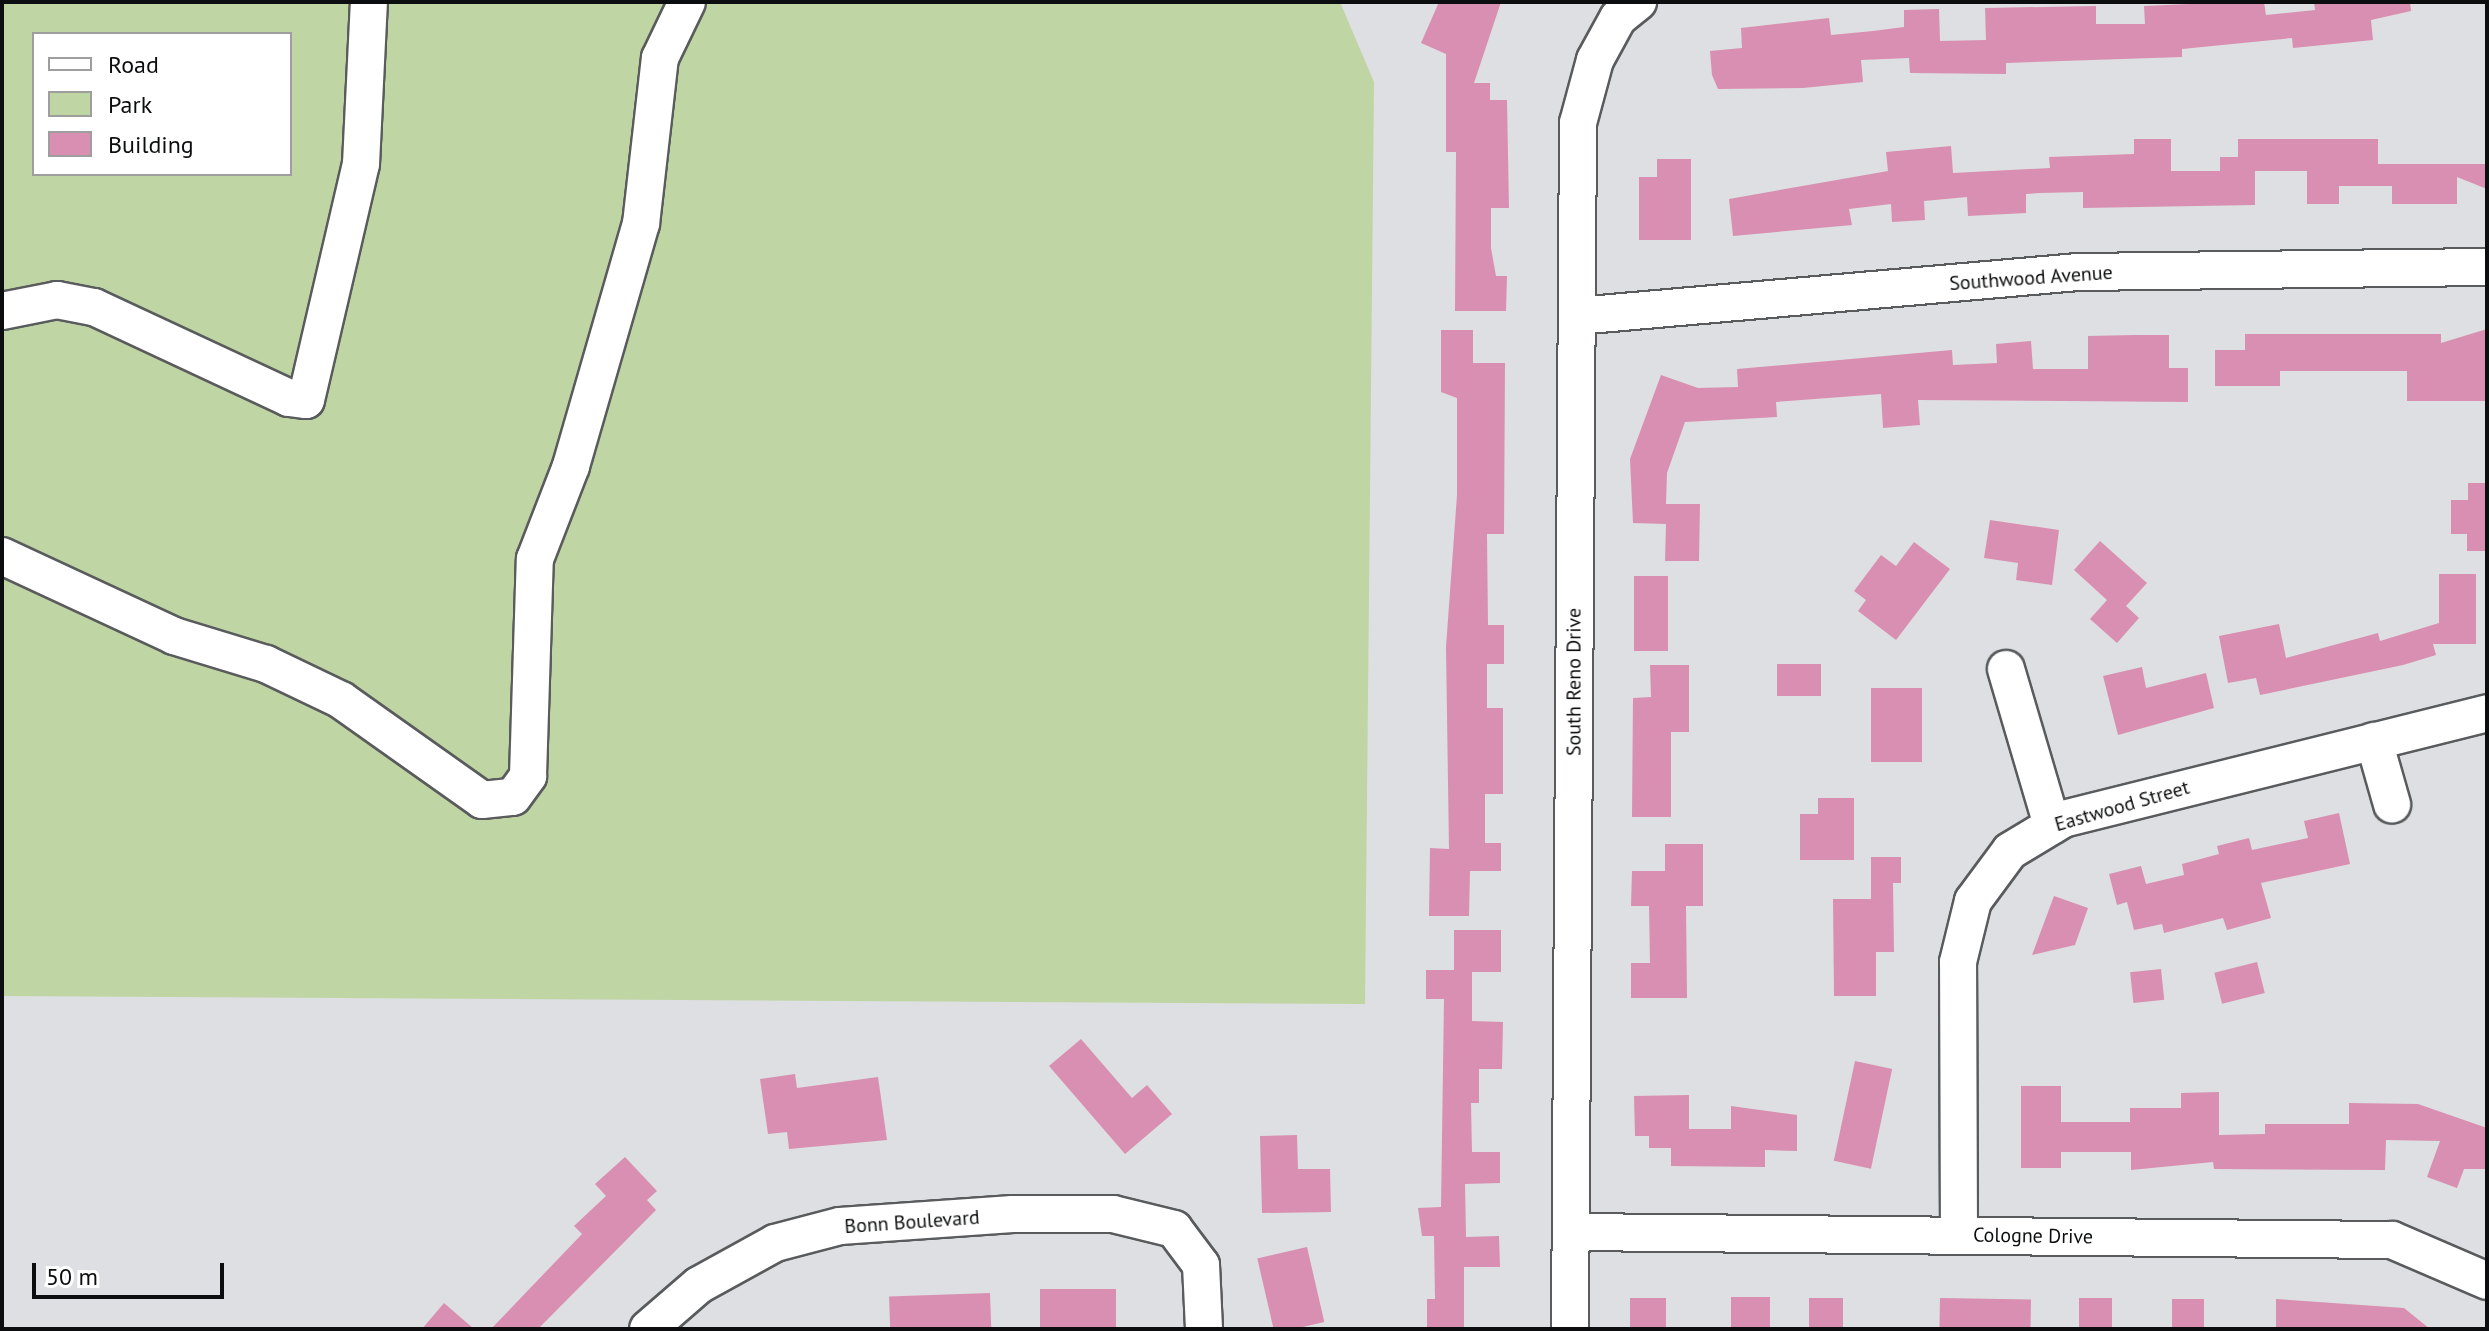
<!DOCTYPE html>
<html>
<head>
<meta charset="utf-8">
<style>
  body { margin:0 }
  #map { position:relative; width:2489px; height:1331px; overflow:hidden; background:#dddfe2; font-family:"PT Sans",sans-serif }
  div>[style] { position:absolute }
  .green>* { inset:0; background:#c0d5a4 }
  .building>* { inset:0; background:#d98fb1; transform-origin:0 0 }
  .roads { filter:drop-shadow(2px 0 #595b5d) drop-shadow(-2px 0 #595b5d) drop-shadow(0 2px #595b5d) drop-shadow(0 -2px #595b5d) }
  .minor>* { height:36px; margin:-18px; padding:0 18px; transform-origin:18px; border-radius:18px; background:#fff }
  span { translate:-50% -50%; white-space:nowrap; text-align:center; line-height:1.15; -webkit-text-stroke:6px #fff; paint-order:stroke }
  .street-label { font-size:20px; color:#0c0d0e }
  .frame { position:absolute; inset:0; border:4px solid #0c0d0e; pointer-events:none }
  .legend { position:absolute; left:32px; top:32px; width:260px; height:144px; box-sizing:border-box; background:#fff; border:2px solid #9e9e9f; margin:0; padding:10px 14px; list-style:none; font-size:24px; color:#0c0d0e }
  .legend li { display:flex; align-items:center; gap:16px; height:40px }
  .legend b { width:40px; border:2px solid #9e9e9f }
  .scale { position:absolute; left:32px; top:1263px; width:192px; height:36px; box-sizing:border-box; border:4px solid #0c0d0e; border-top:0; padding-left:10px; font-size:24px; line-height:28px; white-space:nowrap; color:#0c0d0e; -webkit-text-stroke:6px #fff; paint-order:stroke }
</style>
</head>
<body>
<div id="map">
  <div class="green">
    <div style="clip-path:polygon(evenodd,2px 2px,1340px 2px,1374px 82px,1365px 1004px,2px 996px,2px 2px,34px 34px,290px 34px,290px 174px,34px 174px,34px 34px)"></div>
  </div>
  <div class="building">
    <div style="clip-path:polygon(1439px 2px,1501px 2px,1474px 83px,1490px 83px,1490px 100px,1507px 100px,1509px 208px,1491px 208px,1491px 248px,1496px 276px,1507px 276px,1506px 311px,1455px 311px,1456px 152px,1446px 152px,1446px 54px,1421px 43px)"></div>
    <div style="clip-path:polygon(2234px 2px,2264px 2px,2266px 15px,2315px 10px,2314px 2px,2410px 2px,2411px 11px,2371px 20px,2373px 40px,2293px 48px,2292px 38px,2182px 49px,2182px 57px,2006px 63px,2006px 74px,1910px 73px,1909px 58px,1861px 60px,1863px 82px,1803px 88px,1718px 89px,1712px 75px,1710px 51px,1742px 48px,1741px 28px,1829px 18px,1831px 35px,1873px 31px,1904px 27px,1904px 10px,1939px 9px,1940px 41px,1986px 40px,1985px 8px,2096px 6px,2096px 24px,2145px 24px,2144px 6px)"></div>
    <div style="clip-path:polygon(2134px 139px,2171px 139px,2171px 171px,2220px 171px,2220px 157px,2238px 157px,2238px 139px,2378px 139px,2378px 164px,2487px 164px,2487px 189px,2457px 177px,2457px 204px,2392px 204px,2392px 186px,2339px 186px,2339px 204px,2307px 204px,2307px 171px,2255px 171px,2255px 205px,2083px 208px,2083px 192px,2039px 193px,2026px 194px,2026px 213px,1968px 216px,1967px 197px,1924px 201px,1925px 220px,1892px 222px,1891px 204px,1849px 209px,1852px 225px,1733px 236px,1729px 199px,1888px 171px,1886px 152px,1951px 146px,1953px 173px,2050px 168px,2049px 157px,2134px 154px)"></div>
    <div style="clip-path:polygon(1657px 159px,1691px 159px,1691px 240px,1639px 240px,1639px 177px,1657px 177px)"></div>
    <div style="clip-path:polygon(2487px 329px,2487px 401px,2407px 401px,2407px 371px,2280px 371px,2280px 386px,2215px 386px,2215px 350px,2245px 350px,2245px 334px,2441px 334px,2441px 343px)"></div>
    <div style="clip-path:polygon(1441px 330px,1473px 330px,1473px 363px,1505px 363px,1504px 534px,1487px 534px,1488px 625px,1504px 625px,1504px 664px,1487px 664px,1487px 708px,1503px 708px,1503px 794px,1485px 794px,1485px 843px,1501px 843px,1501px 871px,1470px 871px,1469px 916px,1429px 916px,1430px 848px,1449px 849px,1446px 647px,1457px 495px,1457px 398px,1441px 392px)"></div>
    <div style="clip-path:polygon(2135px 335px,2169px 335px,2169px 368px,2188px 368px,2188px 402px,1918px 400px,1920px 425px,1883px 428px,1881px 394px,1776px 402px,1777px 417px,1685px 422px,1667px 473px,1666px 504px,1700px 504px,1699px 561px,1665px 561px,1666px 524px,1633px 523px,1630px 459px,1661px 375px,1698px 388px,1738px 387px,1737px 369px,1952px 350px,1953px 365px,1997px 363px,1996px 344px,2031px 341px,2033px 369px,2088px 369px,2088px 336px)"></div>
    <div style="clip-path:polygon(2468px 483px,2487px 483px,2487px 551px,2467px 551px,2467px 534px,2451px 534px,2451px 500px,2468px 500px)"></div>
    <div style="clip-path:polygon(1990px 520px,2059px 530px,2052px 585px,2016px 580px,2018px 563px,1984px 558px)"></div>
    <div style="clip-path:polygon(2100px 541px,2147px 583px,2126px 606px,2139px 618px,2117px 643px,2090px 619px,2107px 600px,2074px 570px)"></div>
    <div style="clip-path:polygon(1914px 542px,1950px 569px,1896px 640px,1858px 611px,1866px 600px,1854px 591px,1881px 555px,1896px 566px)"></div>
    <div style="clip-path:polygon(2439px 574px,2476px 574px,2476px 644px,2433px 644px,2436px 655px,2403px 665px,2260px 695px,2256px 678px,2228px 683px,2219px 636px,2279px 624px,2286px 658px,2378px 633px,2380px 641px,2439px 623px)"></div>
    <div style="left:1634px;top:576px;width:34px;height:75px"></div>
    <div style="left:1777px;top:664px;width:44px;height:32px"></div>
    <div style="clip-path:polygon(1650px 665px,1689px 665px,1689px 732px,1671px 732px,1671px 817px,1632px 817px,1633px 698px,1651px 697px)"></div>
    <div style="clip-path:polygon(2142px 667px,2146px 688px,2206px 673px,2214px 708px,2118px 735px,2103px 676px)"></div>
    <div style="left:1871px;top:688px;width:51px;height:74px"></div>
    <div style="clip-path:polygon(1818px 798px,1854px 798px,1854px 860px,1800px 860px,1800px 814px,1818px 814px)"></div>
    <div style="clip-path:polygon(2339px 813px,2350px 864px,2261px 883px,2271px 918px,2227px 930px,2223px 918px,2164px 933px,2162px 924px,2134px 930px,2127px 902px,2117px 905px,2109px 874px,2141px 866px,2146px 884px,2184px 875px,2182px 864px,2219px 854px,2217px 846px,2249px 838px,2252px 850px,2308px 838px,2304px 821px)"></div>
    <div style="clip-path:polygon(1665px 844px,1703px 844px,1703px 906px,1686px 906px,1687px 998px,1631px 998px,1631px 963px,1650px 963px,1649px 906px,1631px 906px,1632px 871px,1665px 871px)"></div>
    <div style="clip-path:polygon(1871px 857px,1901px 857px,1901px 883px,1893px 883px,1894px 952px,1876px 952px,1876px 996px,1834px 996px,1833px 899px,1871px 899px)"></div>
    <div style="clip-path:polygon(2054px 896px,2088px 908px,2075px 945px,2032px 955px)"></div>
    <div style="clip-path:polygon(1454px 930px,1501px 930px,1501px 972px,1472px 972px,1472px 1021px,1503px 1022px,1502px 1069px,1479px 1069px,1479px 1103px,1471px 1103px,1472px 1152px,1500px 1152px,1500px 1183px,1465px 1184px,1466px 1237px,1499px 1236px,1500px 1267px,1464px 1267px,1464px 1329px,1427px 1329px,1427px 1299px,1435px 1299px,1434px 1236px,1422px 1236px,1418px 1208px,1441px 1207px,1444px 999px,1426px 999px,1426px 970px,1454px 970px)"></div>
    <div style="left:2257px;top:962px;width:32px;height:44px;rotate:76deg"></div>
    <div style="left:2161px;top:969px;width:31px;height:31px;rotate:84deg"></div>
    <div style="clip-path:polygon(1081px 1039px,1132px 1098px,1147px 1085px,1172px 1114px,1125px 1154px,1049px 1066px)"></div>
    <div style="left:1855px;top:1061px;width:38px;height:102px;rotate:12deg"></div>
    <div style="clip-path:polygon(795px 1074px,797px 1088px,878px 1077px,887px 1140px,789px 1149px,787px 1132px,768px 1134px,760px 1079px)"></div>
    <div style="clip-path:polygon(2021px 1086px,2061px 1086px,2061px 1122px,2130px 1122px,2130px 1108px,2181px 1108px,2181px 1093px,2219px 1092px,2219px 1135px,2265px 1134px,2265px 1124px,2349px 1124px,2349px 1103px,2418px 1104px,2487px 1128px,2487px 1169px,2464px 1169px,2457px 1188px,2427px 1177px,2440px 1141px,2386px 1140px,2385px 1170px,2214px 1169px,2213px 1162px,2131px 1170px,2131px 1152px,2061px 1152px,2061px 1168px,2021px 1168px)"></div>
    <div style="clip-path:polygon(1689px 1095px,1689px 1129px,1731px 1129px,1731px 1106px,1797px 1115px,1797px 1151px,1765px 1150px,1765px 1167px,1671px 1166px,1671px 1148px,1649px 1148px,1649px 1136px,1635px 1136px,1634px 1096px)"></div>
    <div style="clip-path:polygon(1297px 1135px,1298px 1169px,1330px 1169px,1331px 1212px,1262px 1213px,1260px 1136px)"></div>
    <div style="clip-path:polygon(625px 1157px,657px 1191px,647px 1200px,656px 1210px,538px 1329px,491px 1329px,582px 1234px,574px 1226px,606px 1196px,595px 1184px)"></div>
    <div style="left:1307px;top:1247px;width:77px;height:51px;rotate:77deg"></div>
    <div style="left:1116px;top:1289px;width:40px;height:76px;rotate:90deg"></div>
    <div style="left:990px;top:1293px;width:36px;height:101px;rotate:88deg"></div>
    <div style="left:1731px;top:1297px;width:39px;height:32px"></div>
    <div style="left:1630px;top:1298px;width:36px;height:31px"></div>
    <div style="left:1809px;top:1298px;width:34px;height:31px"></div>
    <div style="left:1940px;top:1298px;width:91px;height:31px;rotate:1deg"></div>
    <div style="left:2079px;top:1298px;width:33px;height:31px"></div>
    <div style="left:2172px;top:1299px;width:32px;height:30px"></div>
    <div style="clip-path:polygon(2276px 1299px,2404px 1308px,2430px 1329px,2276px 1329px)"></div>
    <div style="clip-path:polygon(444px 1303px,474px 1329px,422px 1329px)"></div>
  </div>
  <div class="roads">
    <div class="minor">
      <div style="left:2px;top:311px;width:56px;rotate:-11.3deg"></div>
      <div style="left:57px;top:300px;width:38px;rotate:11deg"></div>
      <div style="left:94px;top:307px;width:215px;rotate:25deg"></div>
      <div style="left:289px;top:398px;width:17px;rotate:7deg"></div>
      <div style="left:306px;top:400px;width:242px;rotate:-76.9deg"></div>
      <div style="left:361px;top:164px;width:162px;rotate:-87.2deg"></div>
      <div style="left:1577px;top:316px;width:503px;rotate:-5.02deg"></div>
      <div style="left:2078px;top:272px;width:409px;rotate:-0.7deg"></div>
      <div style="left:2px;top:556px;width:190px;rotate:24.9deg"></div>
      <div style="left:174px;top:636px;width:96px;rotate:16.9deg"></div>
      <div style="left:266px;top:664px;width:83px;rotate:25.6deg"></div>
      <div style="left:341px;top:700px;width:173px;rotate:35.3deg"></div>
      <div style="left:482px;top:800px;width:31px;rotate:-6deg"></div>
      <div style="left:513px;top:797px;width:26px;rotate:-54deg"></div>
      <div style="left:528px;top:776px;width:217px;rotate:-88.2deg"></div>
      <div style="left:535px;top:559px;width:100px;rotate:-68.8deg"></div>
      <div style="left:571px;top:466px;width:252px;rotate:-73.9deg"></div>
      <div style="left:641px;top:224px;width:167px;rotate:-83.5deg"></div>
      <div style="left:660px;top:58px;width:62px;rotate:-64.3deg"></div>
      <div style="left:2006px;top:669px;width:163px;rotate:73.6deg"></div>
      <div style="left:2374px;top:741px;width:66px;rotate:74.1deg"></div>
      <div style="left:1571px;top:1232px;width:821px;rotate:0.56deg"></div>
      <div style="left:2392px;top:1240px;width:103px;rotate:23.3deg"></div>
      <div style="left:1959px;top:1236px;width:274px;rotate:-90.2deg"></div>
      <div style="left:1958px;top:962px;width:63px;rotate:-76.2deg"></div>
      <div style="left:1973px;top:901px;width:62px;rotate:-53.5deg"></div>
      <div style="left:2010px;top:851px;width:62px;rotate:-31.1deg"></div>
      <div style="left:2063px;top:819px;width:437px;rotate:-14deg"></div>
      <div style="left:648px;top:1329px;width:67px;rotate:-40.8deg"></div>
      <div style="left:699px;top:1285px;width:87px;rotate:-28.9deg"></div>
      <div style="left:775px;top:1243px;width:67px;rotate:-14.7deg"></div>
      <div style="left:840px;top:1226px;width:173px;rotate:-4deg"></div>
      <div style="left:1013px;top:1214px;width:100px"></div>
      <div style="left:1113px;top:1214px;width:63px;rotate:13.8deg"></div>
      <div style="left:1174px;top:1229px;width:45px;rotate:53.1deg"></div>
      <div style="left:1201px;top:1265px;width:64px;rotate:87.3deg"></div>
      <div style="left:1570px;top:1329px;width:1206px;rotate:-89.62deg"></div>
      <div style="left:1578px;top:123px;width:65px;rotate:-74.9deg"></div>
      <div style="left:1595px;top:60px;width:48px;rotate:-61.3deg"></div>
      <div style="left:1618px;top:18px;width:26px;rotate:-39deg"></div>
    </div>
  </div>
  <div class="street-label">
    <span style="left:2031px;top:278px;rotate:-4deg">Southwood Avenue</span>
    <span style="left:1574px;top:682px;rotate:-90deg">South Reno Drive</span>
    <span style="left:2122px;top:806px;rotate:-16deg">Eastwood Street</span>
    <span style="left:912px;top:1222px;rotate:-4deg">Bonn Boulevard</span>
    <span style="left:2033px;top:1236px;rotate:1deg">Cologne Drive</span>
  </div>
  <div class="frame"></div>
  <ul class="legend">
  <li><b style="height:10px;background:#fff"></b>Road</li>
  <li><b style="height:22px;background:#c0d5a4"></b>Park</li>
  <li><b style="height:22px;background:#d98fb1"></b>Building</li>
  </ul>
  <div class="scale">50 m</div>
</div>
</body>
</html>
